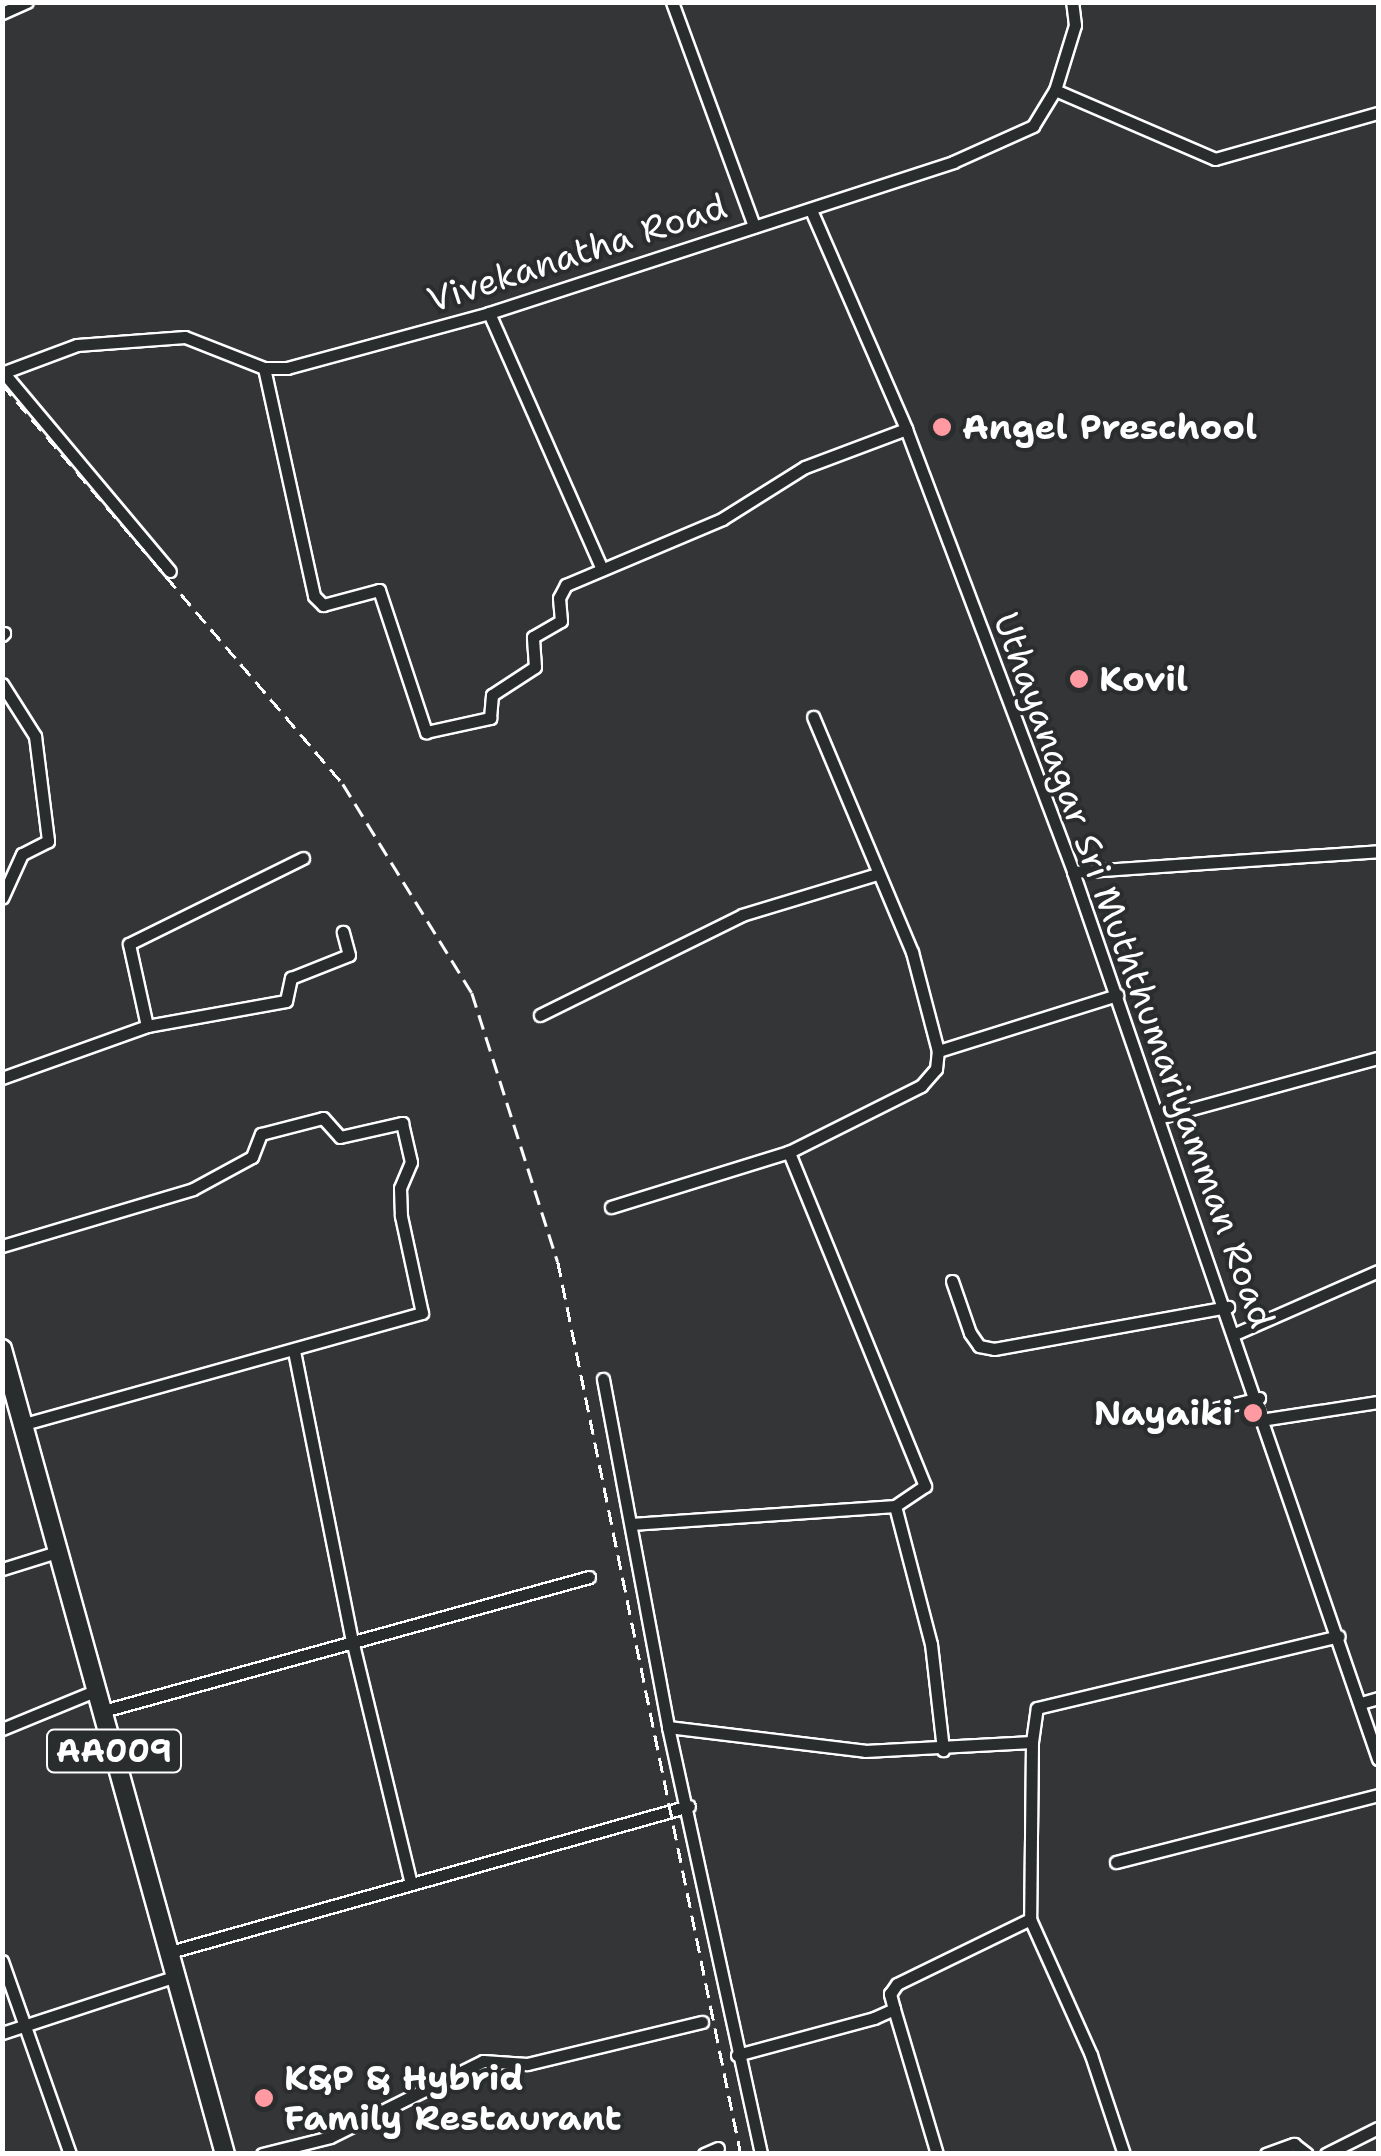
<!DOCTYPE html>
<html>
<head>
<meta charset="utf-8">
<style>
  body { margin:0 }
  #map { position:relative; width:1381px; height:2156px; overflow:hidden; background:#333536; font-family:"Shantell Sans",sans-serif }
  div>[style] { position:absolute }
  .roads { filter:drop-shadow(2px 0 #fff) drop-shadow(-2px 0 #fff) drop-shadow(0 2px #fff) drop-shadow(0 -2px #fff) }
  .minor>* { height:11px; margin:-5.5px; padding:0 5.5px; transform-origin:5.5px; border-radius:5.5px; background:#2a2d2e }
  .trunk>* { height:18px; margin:-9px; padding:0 9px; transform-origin:9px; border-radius:9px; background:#2a2d2e }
  .rail>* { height:2.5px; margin-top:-1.25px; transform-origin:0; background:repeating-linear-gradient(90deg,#fff 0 15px,transparent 0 23px) }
  .dots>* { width:28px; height:28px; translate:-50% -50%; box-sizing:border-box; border:5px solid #2a2d2e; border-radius:50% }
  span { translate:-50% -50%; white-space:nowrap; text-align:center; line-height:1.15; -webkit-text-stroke:8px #2a2d2e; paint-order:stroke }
  .shield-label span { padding:2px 8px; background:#2a2d2e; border:2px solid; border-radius:8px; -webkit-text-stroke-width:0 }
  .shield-label { font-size:32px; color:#fff; font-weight:700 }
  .street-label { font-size:35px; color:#fff }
  .poi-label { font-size:35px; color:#fff; font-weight:700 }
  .left { translate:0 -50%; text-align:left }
  .right { translate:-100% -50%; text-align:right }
  .frame { position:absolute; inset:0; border:5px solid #fff; pointer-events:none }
</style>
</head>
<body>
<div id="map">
  <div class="roads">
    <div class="minor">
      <div style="left:672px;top:2px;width:239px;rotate:69.9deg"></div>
      <div style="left:2px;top:13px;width:27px;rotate:-24deg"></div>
      <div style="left:1055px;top:90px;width:174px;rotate:23.3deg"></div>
      <div style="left:1215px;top:159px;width:169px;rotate:-15.8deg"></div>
      <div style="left:811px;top:210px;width:239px;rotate:66.5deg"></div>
      <div style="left:906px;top:429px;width:473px;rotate:69.3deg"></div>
      <div style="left:1073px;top:872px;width:938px;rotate:71.02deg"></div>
      <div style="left:489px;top:313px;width:280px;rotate:66.2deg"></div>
      <div style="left:264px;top:368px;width:233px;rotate:77.6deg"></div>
      <div style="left:314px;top:596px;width:13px;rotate:45deg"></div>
      <div style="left:323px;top:605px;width:58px;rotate:-15deg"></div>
      <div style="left:379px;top:590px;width:150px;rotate:71.7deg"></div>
      <div style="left:426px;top:732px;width:66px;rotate:-12.3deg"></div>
      <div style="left:490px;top:718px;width:23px;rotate:-85deg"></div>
      <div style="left:492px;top:695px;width:51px;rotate:-33.1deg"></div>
      <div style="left:535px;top:667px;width:30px;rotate:-94deg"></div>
      <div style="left:533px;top:637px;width:32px;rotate:-30deg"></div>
      <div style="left:561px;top:621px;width:23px;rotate:-95deg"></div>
      <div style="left:559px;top:598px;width:15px;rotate:-62deg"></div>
      <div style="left:566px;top:585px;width:169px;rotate:-22.9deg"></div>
      <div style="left:722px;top:519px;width:98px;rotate:-32.1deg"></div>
      <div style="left:805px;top:467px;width:108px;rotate:-20.6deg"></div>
      <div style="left:2px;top:371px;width:261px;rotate:50deg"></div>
      <div style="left:2px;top:373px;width:80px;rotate:-20.5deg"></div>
      <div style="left:77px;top:345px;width:108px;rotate:-4.2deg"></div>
      <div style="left:185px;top:337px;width:85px;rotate:21.4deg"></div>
      <div style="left:264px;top:368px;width:23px"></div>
      <div style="left:287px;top:368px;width:209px;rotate:-15.2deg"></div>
      <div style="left:489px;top:313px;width:488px;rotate:-18deg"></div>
      <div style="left:953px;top:162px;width:88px;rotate:-24.2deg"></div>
      <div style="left:1033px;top:126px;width:42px;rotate:-58.6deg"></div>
      <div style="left:1055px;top:90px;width:68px;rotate:-72.9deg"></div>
      <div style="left:1075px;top:25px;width:23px;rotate:-97deg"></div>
      <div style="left:2px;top:635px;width:3px;rotate:-45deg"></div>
      <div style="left:2px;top:684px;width:62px;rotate:57.6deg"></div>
      <div style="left:35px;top:736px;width:106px;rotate:82.9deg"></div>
      <div style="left:48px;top:841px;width:29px;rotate:153deg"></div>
      <div style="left:22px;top:854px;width:48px;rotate:114.4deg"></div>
      <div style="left:1073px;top:872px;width:306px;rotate:-3.9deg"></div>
      <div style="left:540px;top:1015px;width:225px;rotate:-26.3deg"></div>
      <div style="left:742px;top:915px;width:141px;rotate:-16.9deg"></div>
      <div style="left:147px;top:1026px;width:84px;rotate:-102.4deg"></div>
      <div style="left:129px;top:944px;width:194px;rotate:-26.3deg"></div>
      <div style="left:938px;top:1051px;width:188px;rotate:-17.4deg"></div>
      <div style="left:2px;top:1078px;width:154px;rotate:-19.7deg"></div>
      <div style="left:147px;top:1026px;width:141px;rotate:-10.2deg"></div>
      <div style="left:286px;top:1001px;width:24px;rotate:-78deg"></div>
      <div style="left:291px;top:978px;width:62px;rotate:-21.6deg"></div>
      <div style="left:349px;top:955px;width:24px;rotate:-105deg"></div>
      <div style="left:1162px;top:1117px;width:224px;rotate:-15.3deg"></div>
      <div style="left:611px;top:1207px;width:186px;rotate:-17.2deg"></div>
      <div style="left:789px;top:1152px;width:148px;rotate:-26.6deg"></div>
      <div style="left:921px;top:1086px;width:23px;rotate:-49deg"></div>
      <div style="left:936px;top:1069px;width:18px;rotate:-84deg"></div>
      <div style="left:938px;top:1051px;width:102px;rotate:-104.7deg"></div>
      <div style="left:912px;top:952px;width:255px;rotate:-112.8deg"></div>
      <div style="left:2px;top:1246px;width:199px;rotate:-16.6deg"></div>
      <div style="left:193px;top:1189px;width:67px;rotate:-28.5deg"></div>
      <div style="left:252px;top:1157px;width:25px;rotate:-69deg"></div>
      <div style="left:261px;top:1134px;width:64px;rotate:-14.5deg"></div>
      <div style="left:323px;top:1118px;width:25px;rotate:48deg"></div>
      <div style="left:340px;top:1137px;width:64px;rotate:-12.7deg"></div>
      <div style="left:402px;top:1123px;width:40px;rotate:77deg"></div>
      <div style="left:411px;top:1162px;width:28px;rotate:113deg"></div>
      <div style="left:400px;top:1188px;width:28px;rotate:88deg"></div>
      <div style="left:401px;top:1216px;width:99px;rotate:77.8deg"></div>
      <div style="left:422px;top:1313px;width:413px;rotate:164.4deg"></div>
      <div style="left:952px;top:1281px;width:55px;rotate:70.9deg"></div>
      <div style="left:970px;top:1333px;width:16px;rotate:55deg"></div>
      <div style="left:979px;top:1346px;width:15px;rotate:11deg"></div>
      <div style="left:994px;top:1349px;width:238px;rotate:-10.2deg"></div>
      <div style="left:1237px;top:1333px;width:154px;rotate:-23.7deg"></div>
      <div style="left:294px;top:1351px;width:295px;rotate:78.7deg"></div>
      <div style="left:352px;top:1640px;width:251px;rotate:76.4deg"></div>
      <div style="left:603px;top:1379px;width:354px;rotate:79.4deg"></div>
      <div style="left:668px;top:1727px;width:437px;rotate:77.7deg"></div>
      <div style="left:1198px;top:1413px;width:63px;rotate:-13.8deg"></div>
      <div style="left:1267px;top:1419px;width:112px;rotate:-8.7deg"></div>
      <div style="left:895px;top:1506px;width:143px;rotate:75.4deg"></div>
      <div style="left:931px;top:1644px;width:107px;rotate:83.5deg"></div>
      <div style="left:631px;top:1524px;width:265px;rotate:-3.9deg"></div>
      <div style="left:895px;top:1506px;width:36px;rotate:-34deg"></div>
      <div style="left:925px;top:1486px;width:361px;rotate:-112.2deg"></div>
      <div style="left:2px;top:1569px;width:61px;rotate:-17.2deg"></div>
      <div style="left:1361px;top:1703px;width:18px;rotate:-16deg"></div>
      <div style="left:103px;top:1711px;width:504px;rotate:-15.41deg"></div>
      <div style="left:668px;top:1727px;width:198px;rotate:6.9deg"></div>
      <div style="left:865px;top:1751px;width:167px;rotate:-3.1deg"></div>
      <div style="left:1032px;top:1742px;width:34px;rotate:-82deg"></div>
      <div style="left:1037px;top:1708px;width:310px;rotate:-13.4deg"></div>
      <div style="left:2px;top:1729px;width:103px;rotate:-22.3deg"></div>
      <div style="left:1032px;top:1742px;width:177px;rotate:90.6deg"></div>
      <div style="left:1030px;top:1919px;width:149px;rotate:65.8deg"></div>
      <div style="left:1091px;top:2055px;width:104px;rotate:71.6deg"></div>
      <div style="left:1116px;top:1862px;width:270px;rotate:-14.3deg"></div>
      <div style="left:170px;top:1952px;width:539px;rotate:-15.71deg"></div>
      <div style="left:2px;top:1961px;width:205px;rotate:70.6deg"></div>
      <div style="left:894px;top:2009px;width:151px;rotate:73.5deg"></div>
      <div style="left:2px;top:2033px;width:183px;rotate:-18.1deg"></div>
      <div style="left:737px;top:2055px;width:142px;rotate:-15.1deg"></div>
      <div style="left:874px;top:2018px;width:22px;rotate:-24deg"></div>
      <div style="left:894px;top:2009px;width:16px;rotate:-105deg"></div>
      <div style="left:890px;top:1994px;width:12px;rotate:-55deg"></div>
      <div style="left:897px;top:1984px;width:148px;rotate:-26deg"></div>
      <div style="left:262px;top:2154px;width:70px;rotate:-14deg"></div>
      <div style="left:330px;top:2137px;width:171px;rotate:-26.4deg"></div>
      <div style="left:483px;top:2061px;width:44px;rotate:3.9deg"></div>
      <div style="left:527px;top:2064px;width:180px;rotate:-13.5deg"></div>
      <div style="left:704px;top:2154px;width:15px;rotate:-23deg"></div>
      <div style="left:1266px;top:2154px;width:30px;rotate:-20deg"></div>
      <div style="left:1294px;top:2144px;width:16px;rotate:38deg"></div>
      <div style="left:1326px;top:2154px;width:58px;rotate:-26.6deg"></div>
    </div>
    <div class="trunk">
      <div style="left:2px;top:1349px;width:835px;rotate:74.52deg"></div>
    </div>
  </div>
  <div class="rail">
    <div style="left:2px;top:384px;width:526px;rotate:49.55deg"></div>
    <div style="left:343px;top:784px;width:246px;rotate:58.3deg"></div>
    <div style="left:472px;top:993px;width:282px;rotate:72.3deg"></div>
    <div style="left:558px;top:1262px;width:911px;rotate:78.41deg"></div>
  </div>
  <div class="dots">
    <div style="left:942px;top:427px;background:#ff9aa2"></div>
    <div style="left:1079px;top:679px;background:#ff9aa2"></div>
    <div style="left:1253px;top:1413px;background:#ff9aa2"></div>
    <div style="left:264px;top:2098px;background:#ff9aa2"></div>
  </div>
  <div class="shield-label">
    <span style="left:114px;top:1751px">AA009</span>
  </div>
  <div class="street-label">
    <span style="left:577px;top:253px;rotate:-18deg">Vivekanatha Road</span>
    <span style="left:1134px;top:970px;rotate:70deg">Uthayanagar Sri Muththumariyamman Road</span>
  </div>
  <div class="poi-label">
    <span class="left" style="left:962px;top:427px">Angel Preschool</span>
    <span class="left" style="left:1099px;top:679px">Kovil</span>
    <span class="right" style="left:1233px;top:1413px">Nayaiki</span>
    <span class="left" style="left:284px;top:2098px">K&amp;P &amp; Hybrid<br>Family Restaurant</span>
  </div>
  <div class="frame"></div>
</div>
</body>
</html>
